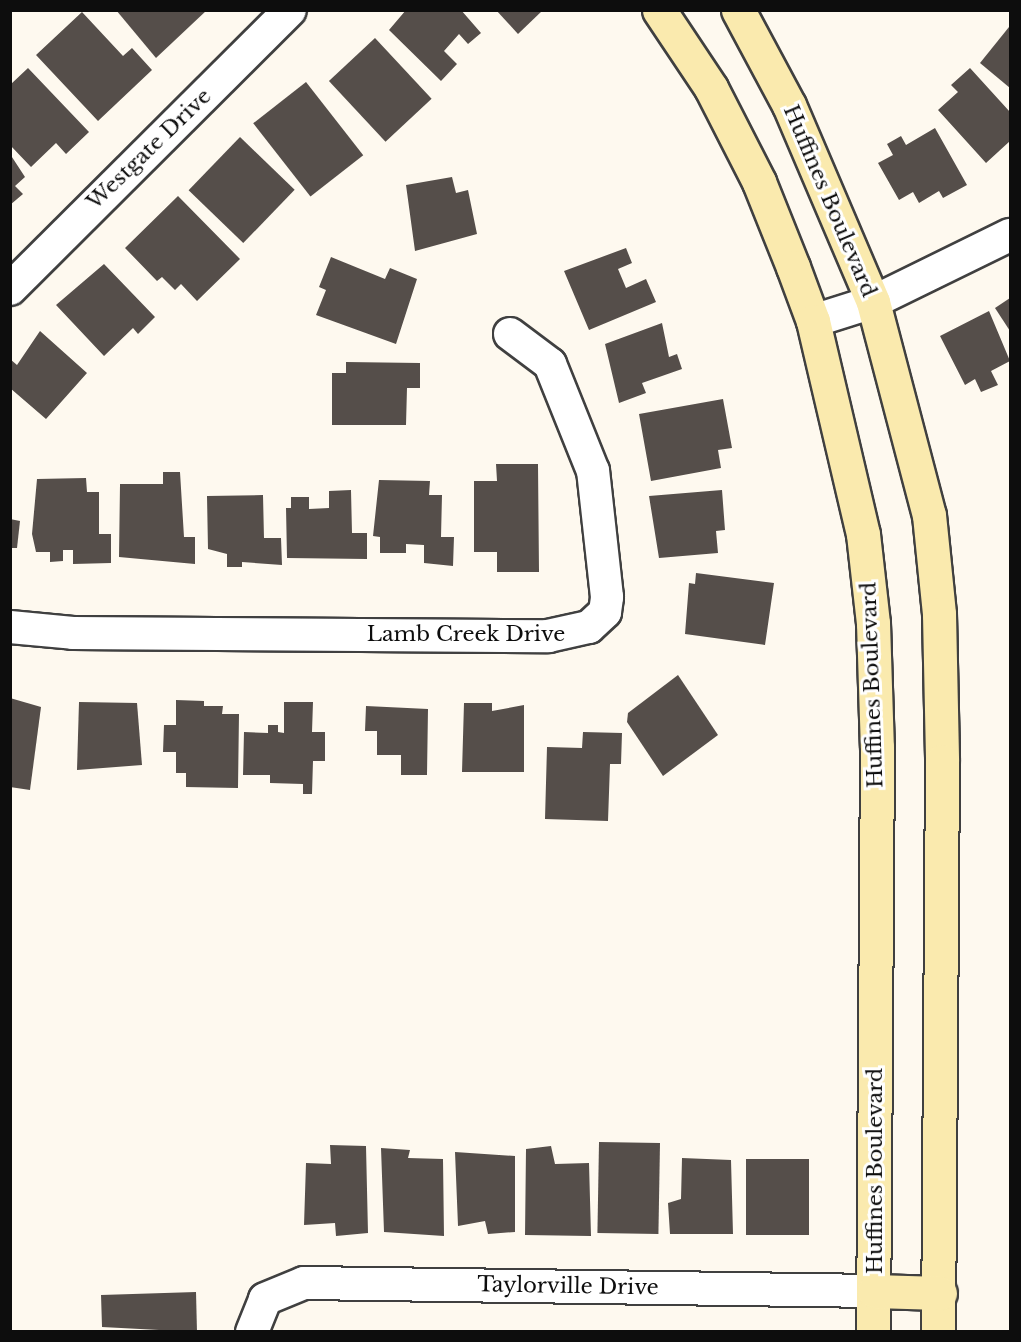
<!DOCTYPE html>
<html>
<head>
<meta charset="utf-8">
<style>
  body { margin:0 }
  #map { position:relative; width:1021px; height:1342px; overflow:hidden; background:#fef9ef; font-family:"Libre Baskerville",serif }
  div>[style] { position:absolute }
  .building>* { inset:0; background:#554e4a; transform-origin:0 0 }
  .roads { filter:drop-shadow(2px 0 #404040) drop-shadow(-2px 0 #404040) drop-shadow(0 2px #404040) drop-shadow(0 -2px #404040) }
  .street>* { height:32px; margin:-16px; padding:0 16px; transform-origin:16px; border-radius:16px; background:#fff }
  .secondary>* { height:33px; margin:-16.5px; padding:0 16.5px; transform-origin:16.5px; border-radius:16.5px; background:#faeaae }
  span { translate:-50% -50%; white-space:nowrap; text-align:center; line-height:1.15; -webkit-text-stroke:6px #fff; paint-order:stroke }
  .street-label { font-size:21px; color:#0d0d0d }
  .frame { position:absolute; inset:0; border:12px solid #0d0d0d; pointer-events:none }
</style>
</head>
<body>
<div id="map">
  <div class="building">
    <div style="clip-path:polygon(116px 10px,207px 10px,156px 58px)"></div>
    <div style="clip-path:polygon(406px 10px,461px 10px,481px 33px,468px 44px,459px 34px,444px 51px,457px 64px,441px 81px,389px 30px)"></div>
    <div style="clip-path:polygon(496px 10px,543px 10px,518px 34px)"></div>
    <div style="clip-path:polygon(82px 12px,123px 56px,132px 48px,152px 70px,98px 121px,36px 55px)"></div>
    <div style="clip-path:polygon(1009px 27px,1010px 29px,1010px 88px,980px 63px)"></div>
    <div style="left:375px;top:38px;width:83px;height:63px;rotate:47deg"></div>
    <div style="clip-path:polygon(28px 68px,89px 132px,66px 154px,56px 143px,31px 167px,10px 145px,10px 85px)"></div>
    <div style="clip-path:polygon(970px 68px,1010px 112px,1010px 141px,986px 163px,938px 110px,958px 92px,951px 85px)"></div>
    <div style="left:306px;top:82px;width:93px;height:67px;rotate:52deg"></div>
    <div style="clip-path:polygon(935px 128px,967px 185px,943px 198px,939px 191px,919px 203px,913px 192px,899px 200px,878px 163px,893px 155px,887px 144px,901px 136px,906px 145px)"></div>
    <div style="left:240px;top:137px;width:76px;height:74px;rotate:44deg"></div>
    <div style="clip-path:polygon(10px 154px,25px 177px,15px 186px,23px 194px,10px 205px)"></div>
    <div style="clip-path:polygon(452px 177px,456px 193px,468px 190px,477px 234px,415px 251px,406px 185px)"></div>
    <div style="clip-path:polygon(178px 196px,240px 259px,197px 301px,181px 284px,175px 290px,162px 277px,157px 281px,125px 248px)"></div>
    <div style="clip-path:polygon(626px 248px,632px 263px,618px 269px,626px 288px,646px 279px,656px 302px,589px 330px,564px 271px)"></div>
    <div style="clip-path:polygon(331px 257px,385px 279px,390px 268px,417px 279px,396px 344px,316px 315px,326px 290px,319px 287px)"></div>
    <div style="clip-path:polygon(104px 264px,155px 317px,138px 334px,133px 328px,104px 356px,56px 305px)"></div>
    <div style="clip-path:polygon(1010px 298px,1010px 331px,995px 308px)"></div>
    <div style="clip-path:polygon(989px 311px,1010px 361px,991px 371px,998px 385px,981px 392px,975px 379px,965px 385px,940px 336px)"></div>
    <div style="clip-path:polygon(662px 323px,669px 357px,677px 354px,682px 369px,642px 383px,646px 393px,619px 403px,605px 344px)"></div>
    <div style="clip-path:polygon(40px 331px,87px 373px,46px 419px,10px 388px,10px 359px,17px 365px)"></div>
    <div style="clip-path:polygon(346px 362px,420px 363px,420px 388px,407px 388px,406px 425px,332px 425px,332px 373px,346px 373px)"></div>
    <div style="clip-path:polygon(723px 399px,732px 448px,718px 450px,721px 468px,651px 481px,639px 414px)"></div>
    <div style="clip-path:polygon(496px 464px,538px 464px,539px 572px,497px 572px,497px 552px,474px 552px,474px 481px,497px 481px)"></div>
    <div style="clip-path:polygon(163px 472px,180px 472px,184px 537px,195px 537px,195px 564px,119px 557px,120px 484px,163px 484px)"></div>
    <div style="clip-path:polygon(86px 478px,87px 492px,99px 492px,99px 534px,111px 534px,111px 563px,73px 564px,73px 550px,63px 550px,63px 561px,50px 562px,50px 552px,36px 552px,32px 534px,37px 479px)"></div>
    <div style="clip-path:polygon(379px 480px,430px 481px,429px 495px,442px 495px,441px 537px,454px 537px,453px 566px,424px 563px,424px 545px,406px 544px,406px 553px,380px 553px,380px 537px,373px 536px)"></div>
    <div style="clip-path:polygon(351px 490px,352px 533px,367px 533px,367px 559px,287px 558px,286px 508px,291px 508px,291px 497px,309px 497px,309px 509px,329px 508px,329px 491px)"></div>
    <div style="clip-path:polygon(722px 490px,725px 530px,716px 531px,718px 553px,659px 558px,649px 496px)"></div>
    <div style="clip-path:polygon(263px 495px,264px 538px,281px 538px,282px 565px,242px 562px,242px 567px,227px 567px,227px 554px,208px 549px,207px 496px)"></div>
    <div style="clip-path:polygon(10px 519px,20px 521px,17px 548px,10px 548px)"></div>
    <div style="clip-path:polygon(696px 573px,774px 583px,765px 645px,685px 634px,689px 583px,695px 584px)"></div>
    <div style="clip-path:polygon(678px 675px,718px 735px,663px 776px,627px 722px,628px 713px)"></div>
    <div style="clip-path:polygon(10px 698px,41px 707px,30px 790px,10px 787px)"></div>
    <div style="clip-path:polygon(176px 700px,204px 701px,204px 706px,223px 706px,222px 714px,239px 714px,238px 788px,186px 787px,186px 773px,176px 773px,176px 752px,163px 752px,164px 725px,176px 725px)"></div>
    <div style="clip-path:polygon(79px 702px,137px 703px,142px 765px,77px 770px)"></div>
    <div style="clip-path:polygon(284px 702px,313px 702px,312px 732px,325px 732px,325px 761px,313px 761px,312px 794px,303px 794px,303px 784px,270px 783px,270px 775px,243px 775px,244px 732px,268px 733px,268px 725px,278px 725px,278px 732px,284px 733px)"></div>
    <div style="clip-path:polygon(464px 703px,492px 703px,492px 711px,524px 705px,524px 772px,462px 772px)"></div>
    <div style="clip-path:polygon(366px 706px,428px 709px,427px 775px,401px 775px,401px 755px,377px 755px,377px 731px,365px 731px)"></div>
    <div style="clip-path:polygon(583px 732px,622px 733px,621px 764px,610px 764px,608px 821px,545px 819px,547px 747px,582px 748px)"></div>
    <div style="left:660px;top:1143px;width:91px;height:61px;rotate:91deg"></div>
    <div style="clip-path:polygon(330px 1145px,366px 1146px,368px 1233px,336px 1236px,335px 1223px,304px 1225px,306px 1163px,331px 1164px)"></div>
    <div style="clip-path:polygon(551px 1146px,555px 1164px,589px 1163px,591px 1236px,525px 1235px,526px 1149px)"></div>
    <div style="clip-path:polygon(381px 1148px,410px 1150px,408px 1158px,443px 1159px,444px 1236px,384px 1232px)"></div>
    <div style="clip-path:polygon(455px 1152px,515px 1156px,515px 1232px,488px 1234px,485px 1221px,458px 1226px)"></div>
    <div style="clip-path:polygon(682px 1158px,731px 1160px,733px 1234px,670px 1234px,668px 1203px,681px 1199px)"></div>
    <div style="left:746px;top:1159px;width:63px;height:76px"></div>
    <div style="clip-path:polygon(196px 1292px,197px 1332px,102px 1327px,101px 1295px)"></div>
  </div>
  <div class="roads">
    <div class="street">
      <div style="left:10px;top:289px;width:395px;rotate:-44.9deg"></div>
      <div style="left:813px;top:321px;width:63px;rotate:-17.6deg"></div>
      <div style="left:873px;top:302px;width:153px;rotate:-26.1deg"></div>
      <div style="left:10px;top:627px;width:63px;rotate:5.4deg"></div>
      <div style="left:73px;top:633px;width:475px;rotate:0.4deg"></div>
      <div style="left:548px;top:636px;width:42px;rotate:-12.4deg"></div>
      <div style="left:589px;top:627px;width:22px;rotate:-43deg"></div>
      <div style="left:605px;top:612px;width:15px;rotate:-82deg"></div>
      <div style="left:607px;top:597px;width:127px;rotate:-96.3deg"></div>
      <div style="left:593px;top:471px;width:115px;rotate:-111.9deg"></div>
      <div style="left:550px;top:364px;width:50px;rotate:-143.1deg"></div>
      <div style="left:252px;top:1332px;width:35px;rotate:-68deg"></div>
      <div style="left:265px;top:1299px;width:42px;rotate:-22.3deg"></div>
      <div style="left:304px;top:1283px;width:570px;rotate:0.8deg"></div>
    </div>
    <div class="secondary">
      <div style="left:659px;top:10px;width:94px;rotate:56.3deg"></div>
      <div style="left:711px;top:88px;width:106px;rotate:62.9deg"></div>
      <div style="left:759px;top:182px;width:92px;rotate:68.2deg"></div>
      <div style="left:793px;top:267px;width:58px;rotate:69.7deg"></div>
      <div style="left:813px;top:321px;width:219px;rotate:76.8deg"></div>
      <div style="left:863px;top:534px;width:90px;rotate:83.6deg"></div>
      <div style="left:873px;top:623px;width:124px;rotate:88.2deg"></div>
      <div style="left:877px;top:747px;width:585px;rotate:90.39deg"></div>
      <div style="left:738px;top:10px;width:108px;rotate:61.8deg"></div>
      <div style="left:789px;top:105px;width:214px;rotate:66.9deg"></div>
      <div style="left:873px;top:302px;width:220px;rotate:75.3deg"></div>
      <div style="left:929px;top:515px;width:100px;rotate:84.2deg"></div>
      <div style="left:939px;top:614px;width:147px;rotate:88.8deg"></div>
      <div style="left:942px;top:761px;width:571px;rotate:90.4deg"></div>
      <div style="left:874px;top:1291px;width:66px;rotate:1.7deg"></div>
    </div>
  </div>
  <div class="street-label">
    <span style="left:149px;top:149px;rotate:-44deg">Westgate Drive</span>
    <span style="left:830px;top:201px;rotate:67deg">Huffines Boulevard</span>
    <span style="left:466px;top:634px">Lamb Creek Drive</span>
    <span style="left:872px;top:685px;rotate:-92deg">Huffines Boulevard</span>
    <span style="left:875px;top:1171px;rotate:-90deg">Huffines Boulevard</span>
    <span style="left:568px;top:1286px;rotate:1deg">Taylorville Drive</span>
  </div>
  <div class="frame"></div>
</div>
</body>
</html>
